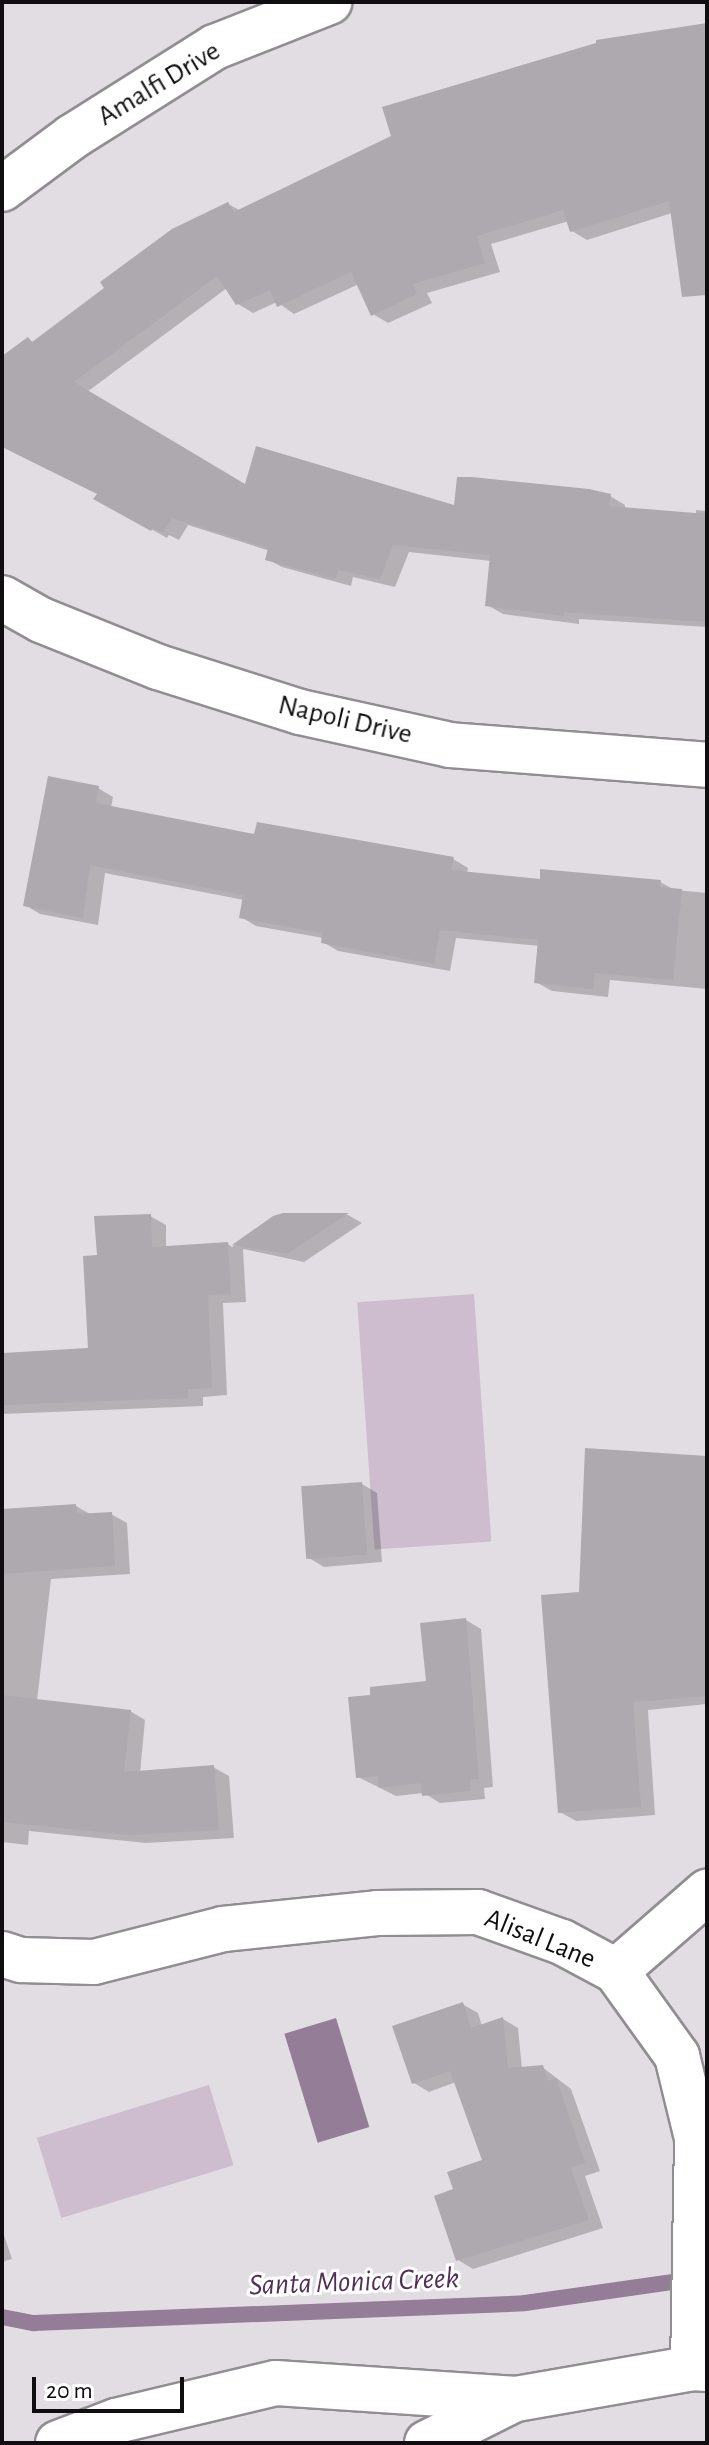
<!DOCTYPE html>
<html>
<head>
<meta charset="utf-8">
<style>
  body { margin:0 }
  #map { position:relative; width:709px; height:2445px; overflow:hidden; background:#e2dde2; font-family:"Alegreya Sans",sans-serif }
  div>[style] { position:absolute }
  .green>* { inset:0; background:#cdbdcf; transform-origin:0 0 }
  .water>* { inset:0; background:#947d96; transform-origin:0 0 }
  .shadow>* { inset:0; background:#0003 }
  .stream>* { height:16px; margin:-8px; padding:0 8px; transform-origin:8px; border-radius:8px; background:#947d96 }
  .building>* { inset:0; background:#aea9ae; transform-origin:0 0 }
  .roads { filter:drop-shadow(2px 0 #928d92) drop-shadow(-2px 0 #928d92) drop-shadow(0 2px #928d92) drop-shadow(0 -2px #928d92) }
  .minor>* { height:44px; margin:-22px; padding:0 22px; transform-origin:22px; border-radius:22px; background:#fff }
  span { translate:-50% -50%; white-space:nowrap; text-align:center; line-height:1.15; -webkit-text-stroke:6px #fff; paint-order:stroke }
  .street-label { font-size:28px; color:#0f0d0f }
  .water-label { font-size:30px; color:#523156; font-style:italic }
  .frame { position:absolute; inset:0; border:4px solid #0f0d0f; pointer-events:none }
  .scale { position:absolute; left:32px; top:2377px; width:152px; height:36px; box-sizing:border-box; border:4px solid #0f0d0f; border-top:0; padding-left:10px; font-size:24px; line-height:28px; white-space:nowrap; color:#0f0d0f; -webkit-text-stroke:6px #fff; paint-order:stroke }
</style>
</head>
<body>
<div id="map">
  <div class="green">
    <div style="left:474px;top:1294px;width:248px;height:117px;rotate:86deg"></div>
    <div style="left:209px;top:2085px;width:84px;height:180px;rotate:73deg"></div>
  </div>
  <div class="water">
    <div style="left:336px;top:2018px;width:114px;height:54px;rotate:73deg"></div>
  </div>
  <div class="shadow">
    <div style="clip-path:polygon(707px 24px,707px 231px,672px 213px,587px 240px,572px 231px,569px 221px,491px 244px,500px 272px,427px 293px,432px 303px,388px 323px,373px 314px,359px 284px,294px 314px,277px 302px,253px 313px,238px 304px,227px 288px,87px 392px,247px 487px,456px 507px,610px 496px,625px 505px,625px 510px,696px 515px,696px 510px,707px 511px,707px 627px,579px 619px,579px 624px,503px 614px,487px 605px,491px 561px,409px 552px,395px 587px,353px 577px,351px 586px,282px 567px,267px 559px,270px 551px,188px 525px,179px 540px,169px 535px,167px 538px,96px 498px,99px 494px,2px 445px,2px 359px,28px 339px,34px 343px,228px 204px,241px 211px)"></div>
    <div style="clip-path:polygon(98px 788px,113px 797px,111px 808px,256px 836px,453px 859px,468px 868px,467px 874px,541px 881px,660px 882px,675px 890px,707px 893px,707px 989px,610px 980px,608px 997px,552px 991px,536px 982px,540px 946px,456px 938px,450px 971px,338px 951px,323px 942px,323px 938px,256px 926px,241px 917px,244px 900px,105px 873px,98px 925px,40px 914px,25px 905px)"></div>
    <div style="clip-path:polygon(348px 1215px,362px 1223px,304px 1262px,243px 1249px,246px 1302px,223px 1303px,227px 1395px,203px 1397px,203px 1406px,2px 1414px,2px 1355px,91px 1350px,99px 1257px,150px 1216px,166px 1225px,166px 1248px,228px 1244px,232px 1247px,274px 1218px)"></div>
    <div style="clip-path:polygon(707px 1458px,707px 1704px,648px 1710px,655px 1815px,576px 1821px,560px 1812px,581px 1594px)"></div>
    <div style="clip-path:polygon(362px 1484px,377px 1493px,382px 1562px,324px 1567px,309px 1558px)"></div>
    <div style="clip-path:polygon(76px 1506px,92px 1515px,111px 1514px,127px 1523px,130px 1574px,51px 1579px,37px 1701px,130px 1711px,145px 1720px,140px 1773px,213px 1767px,229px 1776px,234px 1838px,146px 1843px,29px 1831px,28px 1845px,2px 1842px,2px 1511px)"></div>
    <div style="clip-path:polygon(466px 1620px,481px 1629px,493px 1787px,484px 1788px,485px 1799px,440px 1803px,424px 1793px,396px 1796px,358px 1777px,372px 1697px,429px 1683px)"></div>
    <div style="clip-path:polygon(462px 2004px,478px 2013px,482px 2026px,503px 2019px,518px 2028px,522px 2069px,542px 2067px,571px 2089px,600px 2171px,585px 2176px,603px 2228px,473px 2269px,458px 2260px,456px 2190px,484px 2161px,456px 2082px,429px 2092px,414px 2083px)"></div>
    <div style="clip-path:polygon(2px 2229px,12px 2259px,2px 2262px)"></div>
  </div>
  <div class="stream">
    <div style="left:2px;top:2317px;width:33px;rotate:11deg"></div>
    <div style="left:34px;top:2323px;width:491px;rotate:-2.3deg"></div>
    <div style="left:525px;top:2303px;width:171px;rotate:-8.1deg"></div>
  </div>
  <div class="building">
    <div style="clip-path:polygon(707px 23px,707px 295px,682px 297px,669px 201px,570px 232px,563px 210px,477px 236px,485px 263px,413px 284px,417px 294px,371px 316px,351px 272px,277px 307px,270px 290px,236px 305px,217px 276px,74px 382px,245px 484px,256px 446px,454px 505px,457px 477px,472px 477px,589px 489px,611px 494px,609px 506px,707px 514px,707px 622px,564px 612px,564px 616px,485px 606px,490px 555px,393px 545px,380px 579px,338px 570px,335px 579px,265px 560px,268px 548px,172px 518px,163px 533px,153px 528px,151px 531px,93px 499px,97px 494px,2px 447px,2px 356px,28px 337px,32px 342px,104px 288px,100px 282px,172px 229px,228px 202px,234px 212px,391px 136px,382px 107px,596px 43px,596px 40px)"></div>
    <div style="clip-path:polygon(48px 776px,99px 786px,96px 803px,254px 834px,257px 822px,454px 857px,451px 870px,540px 879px,540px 869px,661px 880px,660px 887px,682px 889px,673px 980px,595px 973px,593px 989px,534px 983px,538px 940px,440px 930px,434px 964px,321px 943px,322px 933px,239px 918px,243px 895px,90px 865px,83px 918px,23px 906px)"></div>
    <div style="clip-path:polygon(283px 1213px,349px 1213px,287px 1254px,232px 1245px,273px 1216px)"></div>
    <div style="clip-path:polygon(151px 1214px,152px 1247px,228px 1242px,231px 1294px,208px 1295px,212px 1388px,188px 1389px,188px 1398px,2px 1405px,2px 1353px,88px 1348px,83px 1256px,97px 1255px,94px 1216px)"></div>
    <div style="clip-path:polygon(585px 1448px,707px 1456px,707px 1696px,633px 1702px,641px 1807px,558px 1813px,541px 1595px,579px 1592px)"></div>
    <div style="left:362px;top:1482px;width:73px;height:61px;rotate:86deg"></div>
    <div style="clip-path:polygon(76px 1504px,77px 1514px,112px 1512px,115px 1566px,2px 1574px,2px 1509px)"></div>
    <div style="clip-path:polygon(466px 1618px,479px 1779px,470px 1780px,470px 1791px,422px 1796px,421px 1783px,379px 1788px,378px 1776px,356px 1778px,348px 1697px,370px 1695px,370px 1687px,426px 1681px,420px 1623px)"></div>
    <div style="clip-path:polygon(2px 1695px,131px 1710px,124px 1772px,214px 1765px,219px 1830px,129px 1835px,2px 1822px)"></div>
    <div style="clip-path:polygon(463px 2002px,471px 2028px,503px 2017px,508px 2068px,543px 2065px,548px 2081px,556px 2078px,585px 2163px,571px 2168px,589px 2220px,456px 2261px,434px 2196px,453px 2189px,447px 2172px,482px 2160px,450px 2071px,412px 2084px,392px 2026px)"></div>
  </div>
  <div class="roads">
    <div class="minor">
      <div style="left:2px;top:189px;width:87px;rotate:-36.6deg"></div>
      <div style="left:72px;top:137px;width:169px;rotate:-32.2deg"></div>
      <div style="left:215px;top:47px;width:123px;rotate:-21.5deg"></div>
      <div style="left:2px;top:598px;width:45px;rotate:29.4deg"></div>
      <div style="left:41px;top:620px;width:126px;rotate:21.9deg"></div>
      <div style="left:158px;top:667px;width:149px;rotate:17.6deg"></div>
      <div style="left:300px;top:712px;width:154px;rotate:12.4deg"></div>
      <div style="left:450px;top:745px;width:258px;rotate:4.4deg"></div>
      <div style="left:2px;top:1954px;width:20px;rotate:18deg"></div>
      <div style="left:21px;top:1960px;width:73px;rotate:1.6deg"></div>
      <div style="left:94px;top:1962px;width:133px;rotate:-14.3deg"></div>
      <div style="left:223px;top:1929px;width:155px;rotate:-5.9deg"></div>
      <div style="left:377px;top:1913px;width:101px;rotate:-0.6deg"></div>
      <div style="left:478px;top:1912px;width:89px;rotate:19.7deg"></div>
      <div style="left:562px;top:1942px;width:61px;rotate:28.2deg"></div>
      <div style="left:616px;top:1971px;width:105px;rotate:54.3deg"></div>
      <div style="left:677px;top:2056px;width:84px;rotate:76.3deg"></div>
      <div style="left:697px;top:2138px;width:230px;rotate:91deg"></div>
      <div style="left:616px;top:1971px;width:121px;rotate:-41deg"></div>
      <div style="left:58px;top:2443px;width:62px;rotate:-20.8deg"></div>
      <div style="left:116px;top:2421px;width:164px;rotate:-13.4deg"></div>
      <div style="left:276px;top:2383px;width:241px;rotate:3.8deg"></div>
      <div style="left:516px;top:2399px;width:180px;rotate:-9.9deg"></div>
      <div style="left:693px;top:2368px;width:14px;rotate:4deg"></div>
      <div style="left:427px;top:2443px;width:96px;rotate:-26.6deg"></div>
    </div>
  </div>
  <div class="street-label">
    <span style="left:159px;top:84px;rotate:-31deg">Amalfi Drive</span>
    <span style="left:345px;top:720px;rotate:13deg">Napoli Drive</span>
    <span style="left:540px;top:1939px;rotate:22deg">Alisal Lane</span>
  </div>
  <div class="water-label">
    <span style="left:354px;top:2282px;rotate:-2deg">Santa Monica Creek</span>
  </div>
  <div class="frame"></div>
  <div class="scale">20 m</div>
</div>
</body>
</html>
